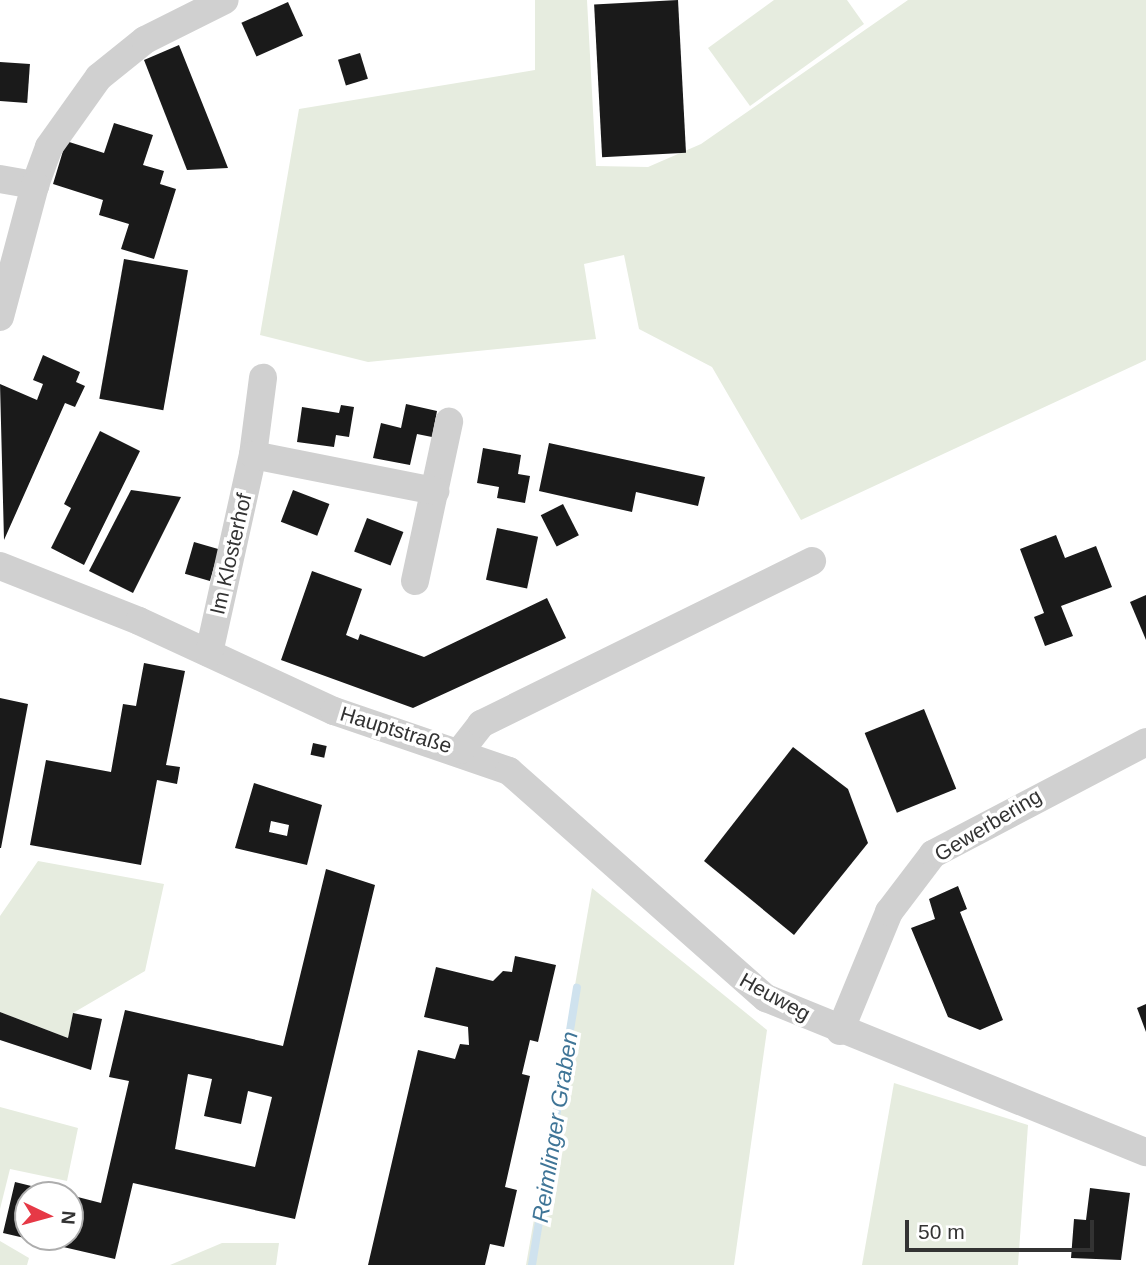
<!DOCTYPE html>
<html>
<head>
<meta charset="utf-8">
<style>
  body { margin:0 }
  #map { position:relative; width:1146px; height:1265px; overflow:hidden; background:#fff; font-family:Helvetica,sans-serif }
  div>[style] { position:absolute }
  .green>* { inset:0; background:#e6ecdf }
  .stream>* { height:8px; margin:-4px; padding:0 4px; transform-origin:4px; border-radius:4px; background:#cfe2ee }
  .building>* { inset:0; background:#1a1a1a; transform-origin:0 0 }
  .minor>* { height:28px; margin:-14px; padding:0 14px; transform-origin:14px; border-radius:14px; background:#d0d0d0 }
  span { translate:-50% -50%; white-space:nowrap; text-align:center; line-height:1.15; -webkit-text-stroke:7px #fff; paint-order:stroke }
  .street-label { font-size:21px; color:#333 }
  .water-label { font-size:23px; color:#3f7597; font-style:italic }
  .north { position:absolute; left:14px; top:1181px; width:70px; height:70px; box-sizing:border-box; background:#fff; border:2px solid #adadad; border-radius:50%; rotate:95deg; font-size:19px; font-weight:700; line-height:28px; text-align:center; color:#333 }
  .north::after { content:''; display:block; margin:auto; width:24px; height:32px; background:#e63946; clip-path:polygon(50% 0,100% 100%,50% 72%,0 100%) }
  .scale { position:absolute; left:905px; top:1220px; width:189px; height:32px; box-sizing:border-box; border:4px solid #333; border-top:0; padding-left:9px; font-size:21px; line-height:24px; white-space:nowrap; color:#333; -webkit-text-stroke:5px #fff; paint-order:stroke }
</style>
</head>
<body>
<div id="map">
  <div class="green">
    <div style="clip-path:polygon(535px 0,587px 0,596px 166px,648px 167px,701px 144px,908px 0,1146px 0,1146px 360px,801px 520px,712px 367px,639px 329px,624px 255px,584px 264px,596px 339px,368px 362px,260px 335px,299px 109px,535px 70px)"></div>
    <div style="clip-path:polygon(774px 0,847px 0,864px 24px,750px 106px,708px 48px)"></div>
    <div style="clip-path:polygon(38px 861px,164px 884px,145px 971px,73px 1013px,68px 1038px,0 1012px,0 916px)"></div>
    <div style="clip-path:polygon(592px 888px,767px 1030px,734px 1265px,526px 1265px)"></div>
    <div style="clip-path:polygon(894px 1083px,1028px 1125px,1018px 1265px,862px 1265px)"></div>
    <div style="clip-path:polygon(0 1107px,78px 1128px,67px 1181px,10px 1169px,0 1209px)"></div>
    <div style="clip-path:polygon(0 1241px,29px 1258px,27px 1265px,0 1265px)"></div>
    <div style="clip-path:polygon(222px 1243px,279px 1243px,276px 1265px,170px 1265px)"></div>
  </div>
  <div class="stream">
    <div style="left:532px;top:1265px;width:281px;rotate:-80.8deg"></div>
  </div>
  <div class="building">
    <div style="left:678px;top:0;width:153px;height:84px;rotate:87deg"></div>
    <div style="left:288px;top:2px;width:37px;height:51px;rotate:66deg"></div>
    <div style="clip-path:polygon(179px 45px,215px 135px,228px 168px,187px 170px,144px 60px)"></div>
    <div style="left:360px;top:53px;width:27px;height:23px;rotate:73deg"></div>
    <div style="left:0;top:62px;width:30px;height:39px;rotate:4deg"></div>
    <div style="clip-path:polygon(114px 123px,153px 135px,143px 165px,164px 171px,160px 184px,176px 189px,154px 259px,121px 249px,129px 224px,99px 215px,103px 200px,53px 184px,66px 141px,104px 153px)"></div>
    <div style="left:124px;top:259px;width:65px;height:142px;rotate:10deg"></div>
    <div style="clip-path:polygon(43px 355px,80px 372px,76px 382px,85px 386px,75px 407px,65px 403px,4px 540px,0 384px,37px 400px,43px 384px,33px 380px)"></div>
    <div style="clip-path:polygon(406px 404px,437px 411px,432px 437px,417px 434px,410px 465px,373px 458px,381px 423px,401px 428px)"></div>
    <div style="clip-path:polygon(341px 405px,354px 407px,349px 437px,336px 435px,334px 447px,297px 442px,302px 407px,339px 413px)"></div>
    <div style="clip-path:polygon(100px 431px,140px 451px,84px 565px,51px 548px,71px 508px,64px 504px)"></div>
    <div style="clip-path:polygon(549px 443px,705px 477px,698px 506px,636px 492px,632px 512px,539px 491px)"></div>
    <div style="clip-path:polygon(483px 448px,521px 455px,518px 474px,530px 476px,525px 503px,497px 498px,499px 487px,477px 483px)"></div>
    <div style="clip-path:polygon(131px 490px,181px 497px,133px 593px,89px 571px)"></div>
    <div style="left:293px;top:490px;width:39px;height:34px;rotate:21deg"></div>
    <div style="left:563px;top:504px;width:35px;height:25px;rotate:63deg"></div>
    <div style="left:367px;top:518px;width:39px;height:36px;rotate:21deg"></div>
    <div style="left:497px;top:528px;width:42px;height:53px;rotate:12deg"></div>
    <div style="clip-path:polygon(1056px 535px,1065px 558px,1096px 546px,1112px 587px,1061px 606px,1073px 636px,1045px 646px,1034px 617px,1044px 613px,1020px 549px)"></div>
    <div style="left:194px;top:542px;width:26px;height:33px;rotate:16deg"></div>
    <div style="clip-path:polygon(312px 571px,362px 589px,346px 635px,358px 640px,360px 634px,424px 657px,547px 598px,566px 638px,413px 708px,281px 660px)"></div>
    <div style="clip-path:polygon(1146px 595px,1146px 640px,1130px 602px)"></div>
    <div style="clip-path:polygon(144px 663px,185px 671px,166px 765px,180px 767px,177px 784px,157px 780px,141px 865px,30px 845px,46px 760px,111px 772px,123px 704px,136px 706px)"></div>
    <div style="clip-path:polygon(0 698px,28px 704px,1px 848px,0 848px)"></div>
    <div style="left:924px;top:709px;width:86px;height:64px;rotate:68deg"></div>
    <div style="left:313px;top:743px;width:14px;height:12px;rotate:12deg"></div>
    <div style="clip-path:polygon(793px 747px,848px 789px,868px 843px,794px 935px,704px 861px)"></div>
    <div style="clip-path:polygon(evenodd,254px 783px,322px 805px,307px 865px,235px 848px,254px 783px,271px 821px,289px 825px,287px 836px,269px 832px,271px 821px)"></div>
    <div style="clip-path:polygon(evenodd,326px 869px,375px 885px,295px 1219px,133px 1183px,115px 1259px,3px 1233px,15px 1182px,64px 1194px,28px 1195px,28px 1237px,70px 1237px,70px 1195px,101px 1203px,129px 1081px,109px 1077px,125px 1010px,283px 1046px,326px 869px,188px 1074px,212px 1079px,204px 1116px,241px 1124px,248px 1091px,272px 1097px,255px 1167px,175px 1149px,188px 1074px)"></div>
    <div style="clip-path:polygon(958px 886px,967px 909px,960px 912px,1003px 1020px,980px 1030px,948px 1017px,911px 928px,935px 919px,929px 899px)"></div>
    <div style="clip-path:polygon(515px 956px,556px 965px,538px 1042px,530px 1040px,522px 1074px,530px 1076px,505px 1187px,517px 1190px,504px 1247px,490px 1244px,485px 1265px,368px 1265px,418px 1050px,455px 1059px,460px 1044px,469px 1045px,468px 1027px,424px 1017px,436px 967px,493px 981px,503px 971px,512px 972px)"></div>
    <div style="clip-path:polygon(1146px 1004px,1146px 1032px,1137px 1008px)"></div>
    <div style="clip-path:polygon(0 1012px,68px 1038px,73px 1013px,102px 1019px,91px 1070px,0 1040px)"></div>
    <div style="clip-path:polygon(1090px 1188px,1130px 1193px,1121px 1260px,1071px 1258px,1074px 1219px,1086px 1220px)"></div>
  </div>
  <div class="minor">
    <div style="left:0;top:179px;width:36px;rotate:10deg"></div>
    <div style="left:35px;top:185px;width:40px;rotate:-69.8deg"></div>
    <div style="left:49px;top:147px;width:86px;rotate:-54.5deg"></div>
    <div style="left:99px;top:77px;width:59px;rotate:-38.8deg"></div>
    <div style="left:145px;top:40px;width:89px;rotate:-26.6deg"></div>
    <div style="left:0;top:317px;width:137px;rotate:-75.1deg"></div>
    <div style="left:253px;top:455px;width:78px;rotate:-82.6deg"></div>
    <div style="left:0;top:566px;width:149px;rotate:21.6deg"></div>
    <div style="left:139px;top:621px;width:215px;rotate:24.8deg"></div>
    <div style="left:334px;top:711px;width:185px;rotate:18.9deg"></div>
    <div style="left:509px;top:771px;width:343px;rotate:41.5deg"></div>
    <div style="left:766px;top:998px;width:410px;rotate:22.1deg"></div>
    <div style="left:415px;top:581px;width:163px;rotate:-77.9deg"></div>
    <div style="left:209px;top:653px;width:203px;rotate:-77.5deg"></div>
    <div style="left:253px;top:455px;width:186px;rotate:11.2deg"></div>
    <div style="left:461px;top:750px;width:33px;rotate:-52deg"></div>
    <div style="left:481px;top:724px;width:369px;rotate:-26.2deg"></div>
    <div style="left:840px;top:1031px;width:129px;rotate:-67.6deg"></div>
    <div style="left:889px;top:912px;width:73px;rotate:-52.8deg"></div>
    <div style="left:933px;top:854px;width:241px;rotate:-27.7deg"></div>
  </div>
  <div class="street-label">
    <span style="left:231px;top:554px;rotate:-77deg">Im Klosterhof</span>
    <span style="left:396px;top:730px;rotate:17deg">Hauptstraße</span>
    <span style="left:988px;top:825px;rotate:-31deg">Gewerbering</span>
    <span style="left:775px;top:997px;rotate:29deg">Heuweg</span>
  </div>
  <div class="water-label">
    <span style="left:555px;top:1127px;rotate:-81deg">Reimlinger Graben</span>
  </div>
  <div class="north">N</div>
  <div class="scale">50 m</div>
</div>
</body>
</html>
